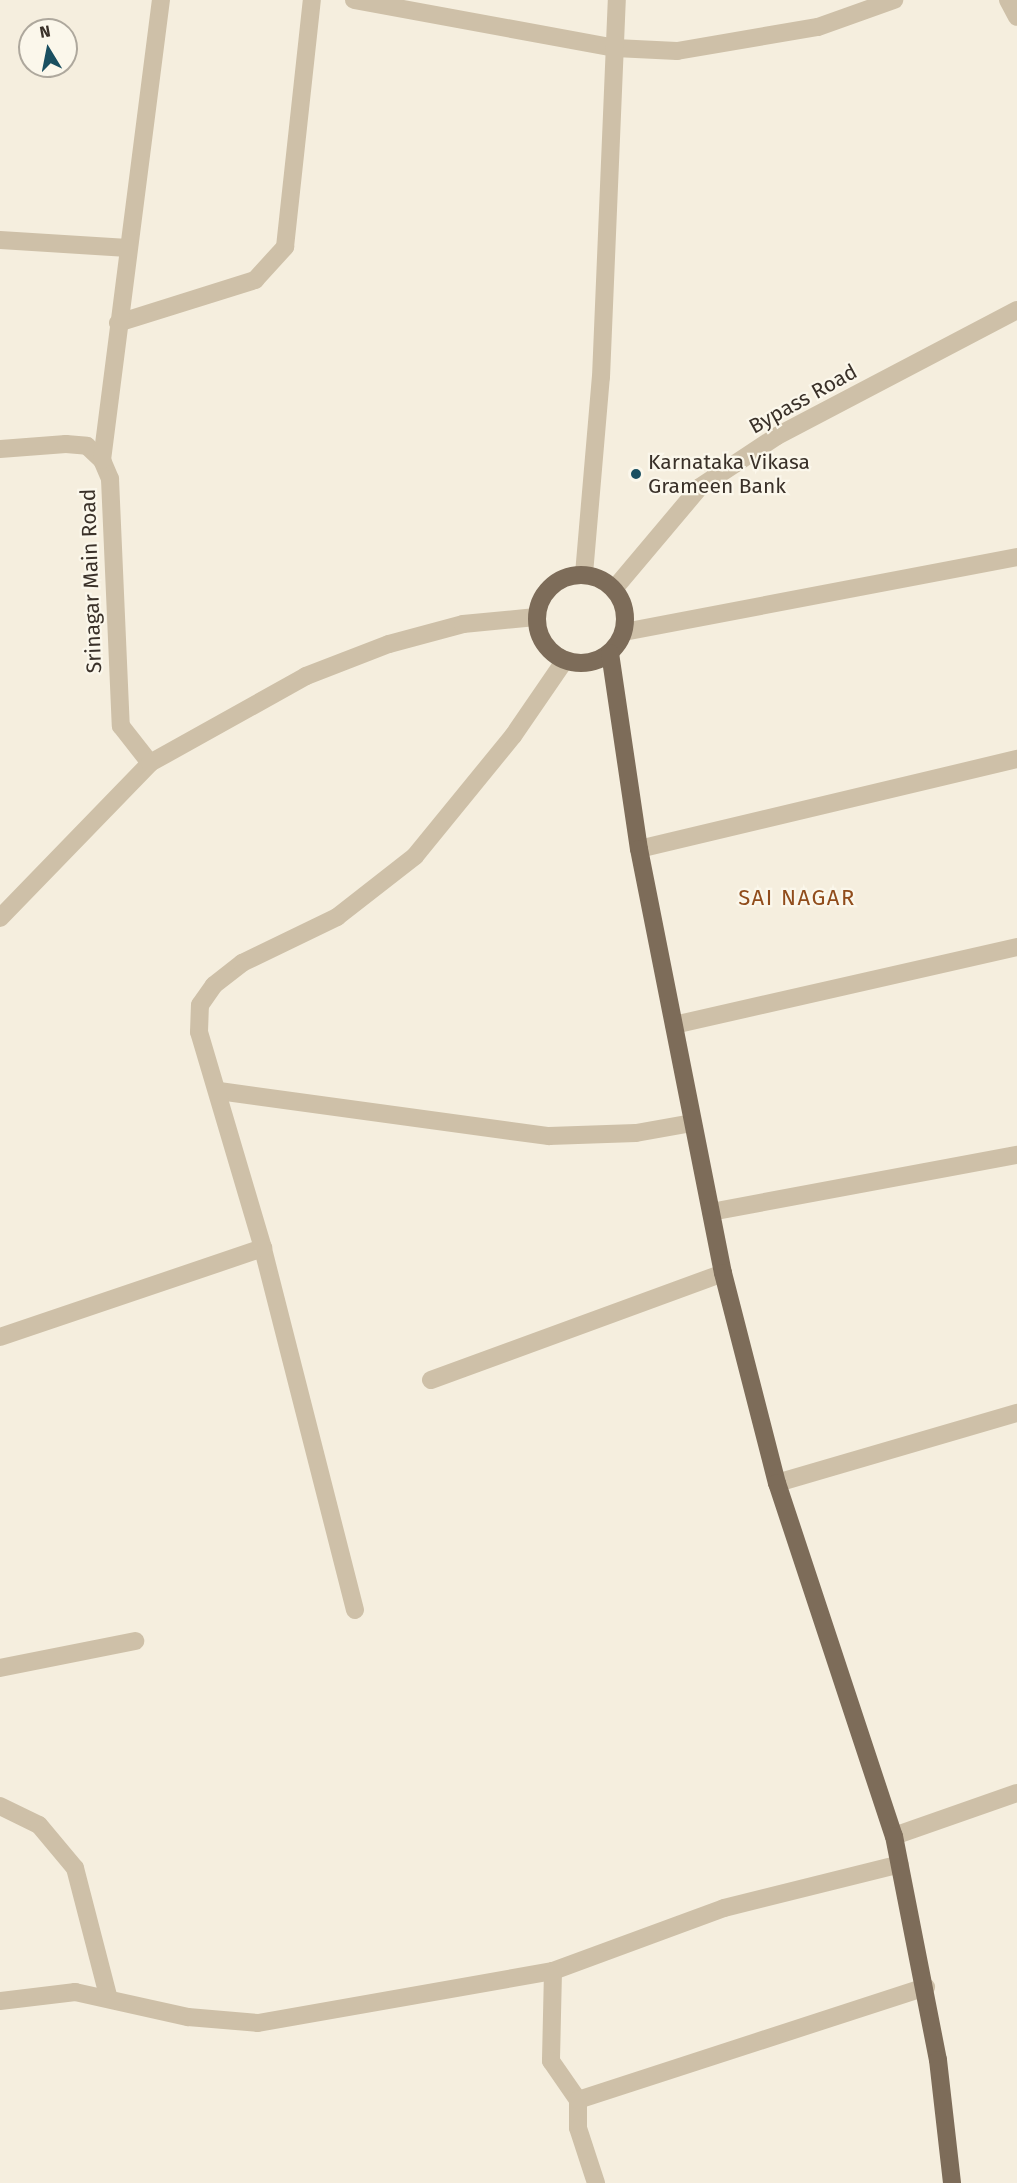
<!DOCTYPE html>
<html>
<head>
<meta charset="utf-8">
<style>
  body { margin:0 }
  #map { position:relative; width:1017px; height:2183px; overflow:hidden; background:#f5eede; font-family:"Fira Sans",sans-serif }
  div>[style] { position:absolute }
  .minor>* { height:18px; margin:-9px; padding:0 9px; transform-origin:9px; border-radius:9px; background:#cec0a8 }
  .major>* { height:18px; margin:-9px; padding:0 9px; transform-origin:9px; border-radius:9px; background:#7d6c59 }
  .major>.ring { margin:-9px; padding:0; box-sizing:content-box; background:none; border:18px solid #7d6c59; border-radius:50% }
  .dots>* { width:16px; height:16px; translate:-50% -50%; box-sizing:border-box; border:3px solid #fbf7eb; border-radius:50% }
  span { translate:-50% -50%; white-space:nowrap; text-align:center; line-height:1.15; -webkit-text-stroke:4.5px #fbf7eb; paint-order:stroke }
  .street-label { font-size:21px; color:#3a3129 }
  .poi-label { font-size:21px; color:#3a3129 }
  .left { translate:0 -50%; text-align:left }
  .neighbourhood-label { font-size:22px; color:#904c1b; letter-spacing:1.5px }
  .north { position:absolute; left:18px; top:18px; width:60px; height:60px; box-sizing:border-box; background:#fbf7eb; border:2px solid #aea89d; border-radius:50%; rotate:350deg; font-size:16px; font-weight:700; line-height:24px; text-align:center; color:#3a3129 }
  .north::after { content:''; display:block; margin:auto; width:21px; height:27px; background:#1a4f60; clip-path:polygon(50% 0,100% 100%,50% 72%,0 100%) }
</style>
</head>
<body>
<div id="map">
  <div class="minor">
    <div style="left:354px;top:0;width:265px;rotate:10.4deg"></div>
    <div style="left:615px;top:48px;width:62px;rotate:2.8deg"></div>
    <div style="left:677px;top:51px;width:143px;rotate:-9.7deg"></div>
    <div style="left:818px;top:27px;width:81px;rotate:-19.6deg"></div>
    <div style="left:1008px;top:0;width:19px;rotate:62deg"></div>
    <div style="left:0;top:240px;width:128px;rotate:3.6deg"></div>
    <div style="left:118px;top:323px;width:144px;rotate:-17.4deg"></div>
    <div style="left:255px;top:280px;width:45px;rotate:-47.7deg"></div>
    <div style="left:285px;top:247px;width:248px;rotate:-83.8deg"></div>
    <div style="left:0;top:449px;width:66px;rotate:-4.3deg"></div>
    <div style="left:66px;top:444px;width:21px;rotate:5deg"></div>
    <div style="left:87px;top:446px;width:21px;rotate:43deg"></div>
    <div style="left:102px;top:460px;width:21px;rotate:67deg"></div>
    <div style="left:110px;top:479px;width:247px;rotate:87.5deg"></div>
    <div style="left:121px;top:726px;width:47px;rotate:51.9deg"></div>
    <div style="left:102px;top:460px;width:464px;rotate:-82.7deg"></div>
    <div style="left:584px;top:574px;width:198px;rotate:-85.1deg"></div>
    <div style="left:601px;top:377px;width:377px;rotate:-87.6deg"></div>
    <div style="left:614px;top:589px;width:133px;rotate:-49.9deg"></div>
    <div style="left:700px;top:487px;width:92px;rotate:-33.5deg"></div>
    <div style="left:777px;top:436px;width:271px;rotate:-27.7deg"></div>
    <div style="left:624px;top:632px;width:400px;rotate:-10.8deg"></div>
    <div style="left:639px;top:849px;width:389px;rotate:-13.4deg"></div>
    <div style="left:0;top:918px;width:216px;rotate:-45.9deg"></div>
    <div style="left:150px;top:763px;width:179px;rotate:-29.1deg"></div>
    <div style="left:306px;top:676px;width:89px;rotate:-21.1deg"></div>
    <div style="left:389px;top:644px;width:77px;rotate:-15.1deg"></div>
    <div style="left:463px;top:624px;width:73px;rotate:-5.5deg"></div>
    <div style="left:674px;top:1025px;width:352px;rotate:-12.8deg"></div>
    <div style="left:219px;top:1091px;width:333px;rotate:7.8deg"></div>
    <div style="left:549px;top:1136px;width:87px;rotate:-2deg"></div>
    <div style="left:636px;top:1133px;width:57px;rotate:-10.1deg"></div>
    <div style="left:711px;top:1212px;width:311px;rotate:-10.6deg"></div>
    <div style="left:0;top:1337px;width:278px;rotate:-18.7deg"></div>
    <div style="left:431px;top:1380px;width:311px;rotate:-20.1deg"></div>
    <div style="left:777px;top:1483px;width:250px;rotate:-16.3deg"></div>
    <div style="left:355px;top:1610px;width:374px;rotate:-104.3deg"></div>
    <div style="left:263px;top:1248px;width:225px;rotate:-106.5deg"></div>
    <div style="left:199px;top:1032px;width:27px;rotate:-88deg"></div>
    <div style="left:200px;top:1005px;width:24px;rotate:-55deg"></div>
    <div style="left:214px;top:985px;width:36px;rotate:-38deg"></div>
    <div style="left:242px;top:963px;width:106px;rotate:-25.8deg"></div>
    <div style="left:337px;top:917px;width:99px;rotate:-38deg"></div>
    <div style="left:415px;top:856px;width:155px;rotate:-50.8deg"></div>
    <div style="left:513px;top:736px;width:92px;rotate:-55.6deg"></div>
    <div style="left:0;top:1668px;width:138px;rotate:-11.3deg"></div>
    <div style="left:0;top:1806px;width:43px;rotate:26deg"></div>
    <div style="left:39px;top:1825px;width:56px;rotate:50.1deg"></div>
    <div style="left:75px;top:1868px;width:132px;rotate:75.5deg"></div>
    <div style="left:894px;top:1836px;width:130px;rotate:-19.3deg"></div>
    <div style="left:553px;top:1971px;width:90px;rotate:91.3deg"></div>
    <div style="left:551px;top:2061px;width:47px;rotate:55.3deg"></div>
    <div style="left:578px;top:2100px;width:28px;rotate:90deg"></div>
    <div style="left:578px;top:2128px;width:58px;rotate:71.9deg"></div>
    <div style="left:0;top:2001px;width:76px;rotate:-6.8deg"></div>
    <div style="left:75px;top:1992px;width:116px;rotate:12.5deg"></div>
    <div style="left:188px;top:2017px;width:70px;rotate:4.9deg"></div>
    <div style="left:258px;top:2023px;width:300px;rotate:-10deg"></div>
    <div style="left:553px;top:1971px;width:182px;rotate:-20.2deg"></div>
    <div style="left:724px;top:1908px;width:181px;rotate:-14deg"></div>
    <div style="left:578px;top:2100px;width:366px;rotate:-18deg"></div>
  </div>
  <div class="major">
    <div class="ring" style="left:537px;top:575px;width:70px;height:70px"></div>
    <div style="left:610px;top:653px;width:198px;rotate:81.6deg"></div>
    <div style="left:639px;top:849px;width:432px;rotate:78.8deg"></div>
    <div style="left:723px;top:1273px;width:217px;rotate:75.6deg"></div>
    <div style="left:777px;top:1483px;width:372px;rotate:71.7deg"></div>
    <div style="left:894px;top:1836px;width:228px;rotate:78.9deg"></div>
    <div style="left:938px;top:2060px;width:124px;rotate:83.5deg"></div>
  </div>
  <div class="dots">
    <div style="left:636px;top:474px;background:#1a4f60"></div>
  </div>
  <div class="street-label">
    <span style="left:803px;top:399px;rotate:-29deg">Bypass Road</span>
    <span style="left:91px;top:581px;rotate:-92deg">Srinagar Main Road</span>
  </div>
  <div class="poi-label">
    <span class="left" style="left:648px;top:474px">Karnataka Vikasa<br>Grameen Bank</span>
  </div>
  <div class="neighbourhood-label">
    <span style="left:797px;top:898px">SAI NAGAR</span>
  </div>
  <div class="north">N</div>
</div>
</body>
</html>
